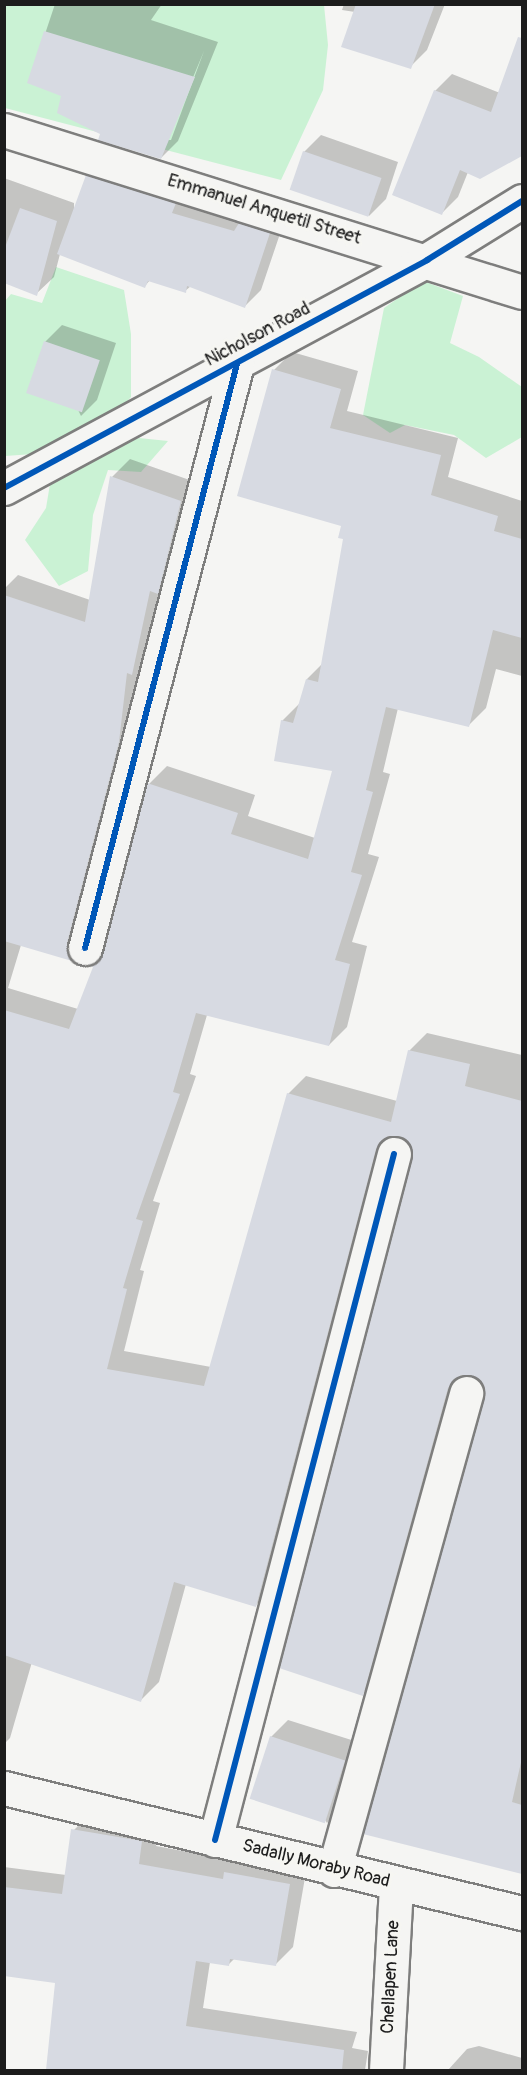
<!DOCTYPE html>
<html>
<head>
<meta charset="utf-8">
<style>
  body { margin:0 }
  #map { position:relative; width:527px; height:2075px; overflow:hidden; background:#f5f5f3; font-family:Pangolin,sans-serif }
  div>[style] { position:absolute }
  .green>* { inset:0; background:#caf2d4 }
  .shadow>* { inset:0; background:#0003 }
  .building>* { inset:0; background:#d7dae2; transform-origin:0 0 }
  .roads { filter:drop-shadow(2px 0 #7e7e7d) drop-shadow(-2px 0 #7e7e7d) drop-shadow(0 2px #7e7e7d) drop-shadow(0 -2px #7e7e7d) }
  .minor>* { height:33px; margin:-16.5px; padding:0 16.5px; transform-origin:16.5px; border-radius:16.5px; background:#f5f5f3 }
  .tertiary>* { height:33px; margin:-16.5px; padding:0 16.5px; transform-origin:16.5px; border-radius:16.5px; background:#f5f5f3 }
  .cycleway>* { height:6px; margin:-3px; padding:0 3px; transform-origin:3px; border-radius:3px; background:#0057b8 }
  span { translate:-50% -50%; white-space:nowrap; text-align:center; line-height:1.15; -webkit-text-stroke:6px #f6f6f2; paint-order:stroke }
  .street-label { font-size:18px; color:#1c1c1c }
  .frame { position:absolute; inset:0; border:6px solid #1c1c1c; pointer-events:none }
</style>
</head>
<body>
<div id="map">
  <div class="green">
    <div style="clip-path:polygon(4px 5px,324px 5px,328px 45px,323px 90px,281px 180px,5px 108px)"></div>
    <div style="clip-path:polygon(56px 267px,124px 290px,131px 334px,131px 397px,104px 427px,48px 453px,5px 456px,5px 301px,11px 294px,42px 303px)"></div>
    <div style="clip-path:polygon(423px 281px,463px 296px,450px 343px,479px 357px,522px 387px,522px 437px,486px 458px,454px 435px,405px 425px,390px 433px,363px 415px,384px 308px)"></div>
    <div style="clip-path:polygon(139px 438px,168px 441px,141px 472px,108px 470px,93px 515px,88px 571px,59px 586px,25px 540px,46px 508px,51px 478px,82px 457px)"></div>
  </div>
  <div class="shadow">
    <div style="clip-path:polygon(evenodd,55px 4px,162px 4px,151px 20px,218px 42px,178px 141px,161px 158px,102px 133px,63px 95px,29px 82px,55px 4px,204px 51px,171px 140px,167px 140px,204px 51px)"></div>
    <div style="clip-path:polygon(344px 4px,445px 4px,427px 50px,410px 67px,355px 12px,342px 10px)"></div>
    <div style="clip-path:polygon(522px 52px,522px 155px,480px 177px,468px 172px,458px 197px,441px 214px,435px 91px,452px 74px,500px 93px,510px 64px)"></div>
    <div style="clip-path:polygon(321px 135px,398px 162px,386px 199px,369px 216px,304px 152px)"></div>
    <div style="clip-path:polygon(104px 159px,286px 216px,261px 290px,244px 307px,191px 286px,185px 291px,150px 280px,145px 286px,60px 254px,54px 277px,36px 294px,4px 281px,4px 178px,74px 203px,74px 212px,87px 176px)"></div>
    <div style="clip-path:polygon(62px 325px,116px 343px,97px 400px,81px 416px,45px 342px)"></div>
    <div style="clip-path:polygon(292px 352px,358px 371px,347px 411px,458px 438px,448px 477px,522px 501px,522px 676px,496px 669px,486px 708px,468px 726px,398px 708px,383px 772px,390px 774px,368px 854px,379px 857px,352px 942px,367px 946px,347px 1027px,329px 1045px,207px 1015px,190px 1074px,196px 1076px,153px 1201px,160px 1203px,140px 1270px,144px 1271px,124px 1351px,211px 1367px,288px 1094px,306px 1076px,397px 1101px,409px 1051px,427px 1033px,522px 1055px,522px 1872px,495px 1865px,485px 1387px,472px 1374px,464px 1374px,380px 1676px,362px 1694px,414px 1159px,409px 1140px,398px 1134px,392px 1136px,274px 1587px,256px 1605px,186px 1584px,159px 1682px,141px 1700px,32px 1662px,10px 1738px,4px 1744px,4px 589px,18px 575px,90px 600px,112px 477px,130px 459px,198px 483px,89px 942px,71px 959px,21px 945px,8px 988px,78px 1009px,105px 953px,149px 784px,167px 766px,255px 795px,248px 816px,315px 838px,334px 770px,282px 721px,301px 702px,307px 679px,322px 664px,344px 538px,343px 525px,274px 370px)"></div>
    <div style="clip-path:polygon(288px 1720px,361px 1743px,344px 1806px,327px 1823px,271px 1737px)"></div>
    <div style="clip-path:polygon(91px 1813px,159px 1823px,156px 1846px,237px 1861px,244px 1855px,307px 1866px,293px 1947px,275px 1965px,235px 1958px,228px 1965px,210px 1962px,203px 2008px,357px 2032px,352px 2048px,368px 2051px,365px 2070px,47px 2070px,57px 1982px,4px 1975px,4px 1867px,66px 1875px,73px 1831px)"></div>
    <div style="clip-path:polygon(479px 2046px,522px 2058px,522px 2070px,448px 2070px,467px 2049px)"></div>
  </div>
  <div class="building">
    <div style="clip-path:polygon(356px 4px,435px 4px,411px 69px,341px 47px)"></div>
    <div style="clip-path:polygon(44px 31px,195px 77px,161px 159px,98px 140px,100px 134px,57px 113px,61px 96px,27px 83px)"></div>
    <div style="clip-path:polygon(518px 37px,522px 38px,522px 156px,480px 179px,460px 170px,442px 215px,392px 195px,434px 90px,491px 112px)"></div>
    <div style="left:303px;top:151px;width:83px;height:41px;rotate:19deg"></div>
    <div style="clip-path:polygon(86px 175px,176px 203px,172px 213px,234px 231px,239px 223px,270px 233px,245px 308px,187px 286px,186px 293px,148px 281px,145px 288px,57px 254px)"></div>
    <div style="clip-path:polygon(20px 208px,57px 221px,37px 296px,4px 283px,4px 250px)"></div>
    <div style="left:44px;top:341px;width:59px;height:55px;rotate:19deg"></div>
    <div style="clip-path:polygon(272px 369px,341px 389px,330px 428px,441px 455px,431px 495px,498px 516px,494px 531px,522px 539px,522px 638px,493px 630px,469px 727px,386px 707px,366px 790px,373px 792px,351px 872px,362px 875px,335px 960px,350px 964px,329px 1046px,196px 1013px,173px 1092px,180px 1094px,136px 1219px,143px 1221px,123px 1288px,127px 1289px,107px 1369px,204px 1386px,287px 1093px,391px 1122px,408px 1050px,470px 1064px,465px 1086px,522px 1101px,522px 1758px,512px 1802px,522px 1805px,522px 1874px,363px 1834px,484px 1398px,479px 1379px,461px 1375px,448px 1388px,363px 1696px,279px 1668px,412px 1159px,412px 1148px,399px 1136px,388px 1136px,376px 1149px,256px 1607px,174px 1582px,141px 1702px,4px 1655px,4px 1010px,69px 1029px,93px 967px,89px 966px,103px 953px,147px 783px,238px 813px,231px 834px,308px 859px,332px 771px,274px 761px,281px 720px,293px 723px,306px 679px,318px 682px,343px 539px,338px 538px,341px 526px,237px 496px)"></div>
    <div style="clip-path:polygon(110px 476px,181px 501px,158px 594px,150px 591px,132px 675px,127px 673px,119px 742px,67px 943px,72px 961px,4px 941px,4px 595px,85px 622px)"></div>
    <div style="left:270px;top:1736px;width:79px;height:66px;rotate:18deg"></div>
    <div style="clip-path:polygon(71px 1829px,142px 1841px,139px 1864px,223px 1879px,224px 1872px,290px 1884px,276px 1966px,230px 1959px,229px 1966px,196px 1961px,186px 2026px,344px 2050px,342px 2070px,46px 2070px,55px 1983px,4px 1976px,4px 1887px,62px 1894px)"></div>
  </div>
  <div class="roads">
    <div class="minor">
      <div style="left:4px;top:130px;width:543px;rotate:17.37deg"></div>
      <div style="left:4px;top:488px;width:481px;rotate:-28.3deg"></div>
      <div style="left:427px;top:260px;width:112px;rotate:-31.8deg"></div>
      <div style="left:85px;top:948px;width:603px;rotate:-75.41deg"></div>
      <div style="left:215px;top:1840px;width:709px;rotate:-75.38deg"></div>
      <div style="left:334px;top:1870px;width:495px;rotate:-74.5deg"></div>
      <div style="left:386px;top:2070px;width:186px;rotate:-86.9deg"></div>
    </div>
    <div class="tertiary">
      <div style="left:4px;top:1788px;width:533px;rotate:13.57deg"></div>
    </div>
  </div>
  <div class="cycleway">
    <div style="left:4px;top:488px;width:481px;rotate:-28.3deg"></div>
    <div style="left:427px;top:260px;width:112px;rotate:-31.8deg"></div>
    <div style="left:85px;top:948px;width:603px;rotate:-75.41deg"></div>
    <div style="left:215px;top:1840px;width:709px;rotate:-75.38deg"></div>
  </div>
  <div class="street-label">
    <span style="left:264px;top:210px;rotate:17deg">Emmanuel Anquetil Street</span>
    <span style="left:258px;top:335px;rotate:-28deg">Nicholson Road</span>
    <span style="left:316px;top:1864px;rotate:14deg">Sadally Moraby Road</span>
    <span style="left:391px;top:1977px;rotate:-87deg">Chellapen Lane</span>
  </div>
  <div class="frame"></div>
</div>
</body>
</html>
